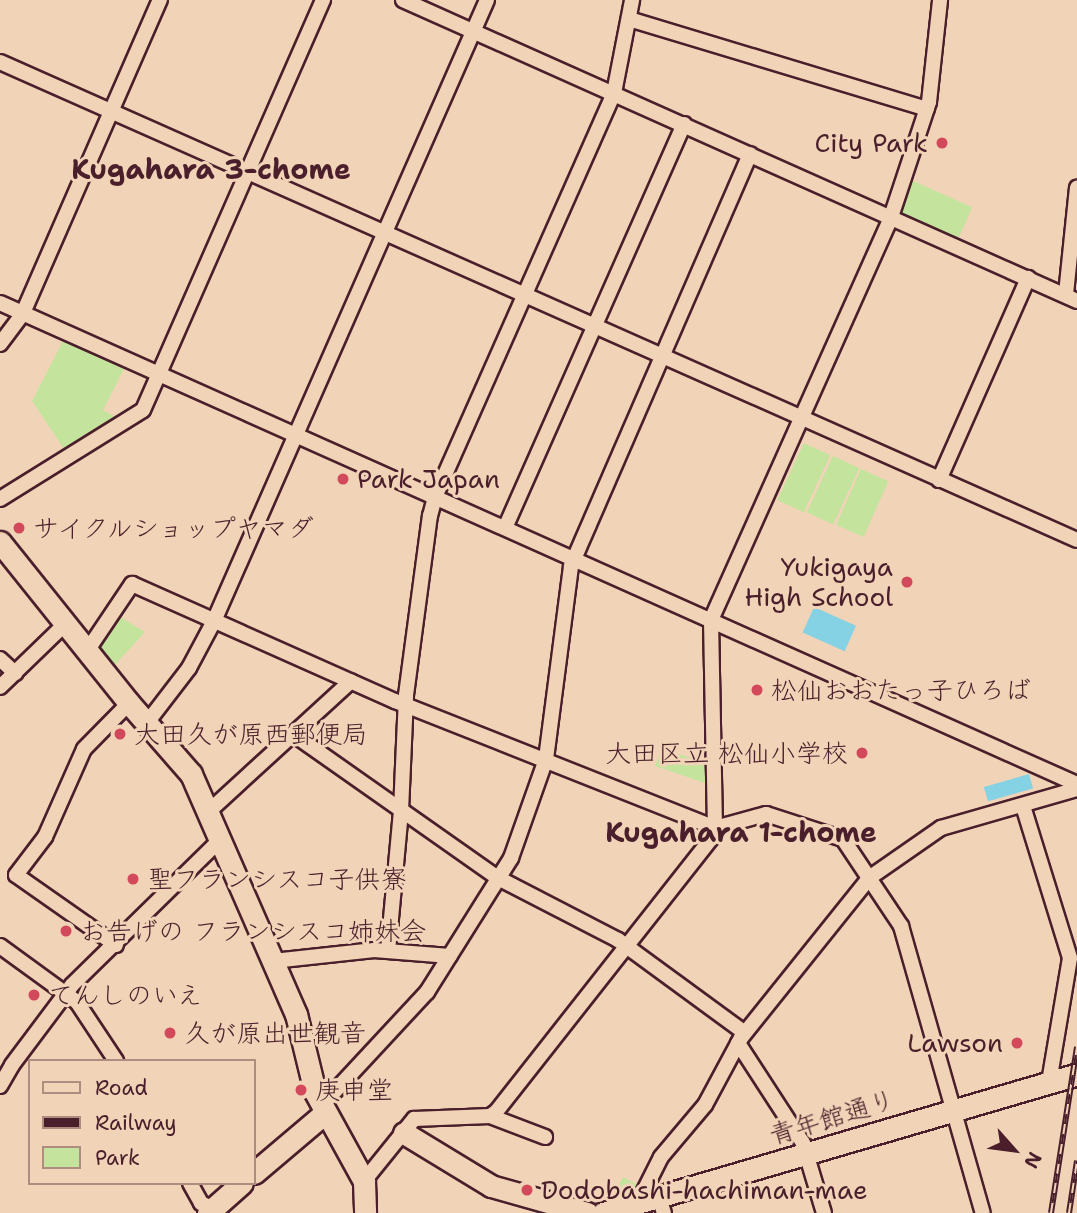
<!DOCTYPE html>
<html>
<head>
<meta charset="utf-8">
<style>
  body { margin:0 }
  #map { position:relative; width:1077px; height:1213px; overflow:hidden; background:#f1d4b8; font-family:"Shantell Sans","Klee One",sans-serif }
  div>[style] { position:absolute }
  .green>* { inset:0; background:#c4e39c; transform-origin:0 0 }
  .water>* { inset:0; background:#85d2e4; transform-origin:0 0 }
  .roads { filter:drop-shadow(2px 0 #4a1f2b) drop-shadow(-2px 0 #4a1f2b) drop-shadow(0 2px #4a1f2b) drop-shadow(0 -2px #4a1f2b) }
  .street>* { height:14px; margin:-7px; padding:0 7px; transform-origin:7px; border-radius:7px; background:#f1d4b8 }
  .secondary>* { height:21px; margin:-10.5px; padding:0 10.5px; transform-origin:10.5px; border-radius:10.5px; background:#f1d4b8 }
  .rail>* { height:6px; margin-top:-3px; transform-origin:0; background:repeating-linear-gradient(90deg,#f1d4b8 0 10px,#4a1f2b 0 20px); box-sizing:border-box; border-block:2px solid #4a1f2b }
  .dots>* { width:19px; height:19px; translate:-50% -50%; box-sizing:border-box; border:4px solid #f1d4b8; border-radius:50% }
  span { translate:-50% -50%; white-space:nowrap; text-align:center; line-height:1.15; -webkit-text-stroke:6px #f1d4b8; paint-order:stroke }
  .poi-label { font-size:26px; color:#4a1f2b }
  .right { translate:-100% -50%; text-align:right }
  .left { translate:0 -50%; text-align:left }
  .street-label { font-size:26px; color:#4a1f2b }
  .neighbourhood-label { font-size:28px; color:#4a1f2b; font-weight:700 }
  .legend { position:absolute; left:28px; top:1059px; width:228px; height:126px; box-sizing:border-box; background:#f1d4b8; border:2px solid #ae8c80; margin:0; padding:9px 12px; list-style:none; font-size:21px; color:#4a1f2b }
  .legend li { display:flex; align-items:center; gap:14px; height:35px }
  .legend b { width:35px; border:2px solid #ae8c80 }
  .north { position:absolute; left:979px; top:1115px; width:70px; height:70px; -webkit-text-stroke:5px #f1d4b8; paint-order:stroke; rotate:118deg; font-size:19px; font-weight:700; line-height:28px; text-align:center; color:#4a1f2b }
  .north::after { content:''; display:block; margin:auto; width:24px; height:32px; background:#4a1f2b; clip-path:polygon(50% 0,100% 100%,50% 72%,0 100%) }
</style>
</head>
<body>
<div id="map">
  <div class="green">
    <div style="left:911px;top:180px;width:67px;height:35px;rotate:24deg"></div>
    <div style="clip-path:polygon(64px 339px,125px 367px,103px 410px,116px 417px,64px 449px,32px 401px)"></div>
    <div style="left:804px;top:443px;width:29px;height:63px;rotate:25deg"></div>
    <div style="left:833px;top:456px;width:29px;height:62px;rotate:25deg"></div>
    <div style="left:861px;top:469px;width:30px;height:61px;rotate:24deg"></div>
    <div style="clip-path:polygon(117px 615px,145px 632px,113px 667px,96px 646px)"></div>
    <div style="clip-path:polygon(662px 749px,705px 762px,705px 783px,655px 766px)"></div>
    <div style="clip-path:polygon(623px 1177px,638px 1185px,632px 1198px,607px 1206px)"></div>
  </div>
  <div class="water">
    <div style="left:814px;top:607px;width:46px;height:28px;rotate:24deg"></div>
    <div style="left:1029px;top:774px;width:15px;height:47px;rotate:74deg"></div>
  </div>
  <div class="roads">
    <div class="street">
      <div style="left:403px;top:0;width:738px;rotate:24.06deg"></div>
      <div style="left:629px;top:19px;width:311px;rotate:16.8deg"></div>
      <div style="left:0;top:62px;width:1178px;rotate:23.93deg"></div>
      <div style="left:1066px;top:294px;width:107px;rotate:-84.1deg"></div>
      <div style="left:0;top:303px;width:1180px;rotate:24.07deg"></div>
      <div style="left:0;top:344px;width:39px;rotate:-53deg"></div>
      <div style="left:23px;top:313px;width:342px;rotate:-66.4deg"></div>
      <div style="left:939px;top:480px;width:221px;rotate:-66.2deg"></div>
      <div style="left:0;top:499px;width:168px;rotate:-31.9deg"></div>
      <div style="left:143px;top:410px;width:448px;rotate:-66.3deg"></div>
      <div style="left:505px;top:528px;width:442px;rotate:-66.1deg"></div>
      <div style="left:87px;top:651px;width:81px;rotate:-56.1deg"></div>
      <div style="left:132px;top:584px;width:288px;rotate:24deg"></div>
      <div style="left:395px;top:701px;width:344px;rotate:21.6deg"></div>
      <div style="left:715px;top:828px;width:53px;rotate:-15.4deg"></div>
      <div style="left:766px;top:814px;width:81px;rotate:18deg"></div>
      <div style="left:843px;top:839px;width:105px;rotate:56.3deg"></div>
      <div style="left:901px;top:926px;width:298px;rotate:74.1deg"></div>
      <div style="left:0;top:659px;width:21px;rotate:43deg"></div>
      <div style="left:0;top:687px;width:91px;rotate:-44.1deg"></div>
      <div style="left:146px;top:724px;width:71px;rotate:-52.5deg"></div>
      <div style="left:189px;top:668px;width:53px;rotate:-62deg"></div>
      <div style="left:214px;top:621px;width:678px;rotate:-66.27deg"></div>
      <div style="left:293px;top:734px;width:251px;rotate:35.1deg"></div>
      <div style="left:498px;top:878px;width:135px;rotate:27.3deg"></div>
      <div style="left:618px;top:940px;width:157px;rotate:36.2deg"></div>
      <div style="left:1023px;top:806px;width:159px;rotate:72.8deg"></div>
      <div style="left:1070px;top:958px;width:126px;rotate:99.6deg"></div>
      <div style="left:207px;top:813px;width:195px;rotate:-42.5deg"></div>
      <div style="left:116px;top:945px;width:122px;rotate:-145deg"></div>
      <div style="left:16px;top:875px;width:48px;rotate:-52.7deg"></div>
      <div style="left:45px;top:837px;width:96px;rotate:-66.1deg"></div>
      <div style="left:84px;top:749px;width:64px;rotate:-45.6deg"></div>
      <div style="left:0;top:946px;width:95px;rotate:36deg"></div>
      <div style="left:77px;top:1002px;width:71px;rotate:56.5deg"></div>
      <div style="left:388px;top:951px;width:141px;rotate:-84.7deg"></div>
      <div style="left:401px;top:811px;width:116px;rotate:-87.5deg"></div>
      <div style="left:406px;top:695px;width:181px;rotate:-82.4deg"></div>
      <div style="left:430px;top:516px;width:20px;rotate:-75deg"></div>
      <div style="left:435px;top:497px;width:442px;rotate:-66.1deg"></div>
      <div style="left:614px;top:93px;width:95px;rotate:-79deg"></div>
      <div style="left:273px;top:961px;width:102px;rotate:-6.2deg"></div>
      <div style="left:374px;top:950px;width:76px;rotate:4.5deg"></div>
      <div style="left:738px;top:1043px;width:119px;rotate:57deg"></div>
      <div style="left:803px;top:1143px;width:73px;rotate:73.3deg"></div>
      <div style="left:0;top:1086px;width:24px;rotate:-60deg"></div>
      <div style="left:12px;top:1065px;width:100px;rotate:-53.1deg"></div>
      <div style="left:72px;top:985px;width:206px;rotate:-44.4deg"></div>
      <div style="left:322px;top:1105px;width:154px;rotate:-47.1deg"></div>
      <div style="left:427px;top:992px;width:158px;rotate:-57.9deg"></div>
      <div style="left:511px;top:858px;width:105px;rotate:-70.5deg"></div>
      <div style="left:546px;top:759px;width:195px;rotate:-82.6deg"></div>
      <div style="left:571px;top:566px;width:449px;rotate:-66.5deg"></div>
      <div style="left:490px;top:1116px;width:59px;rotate:20.9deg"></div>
      <div style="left:364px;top:1181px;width:80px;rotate:-51.1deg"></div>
      <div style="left:414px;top:1119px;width:76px;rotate:-2.3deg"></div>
      <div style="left:490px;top:1116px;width:7px;rotate:-34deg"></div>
      <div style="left:496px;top:1112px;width:349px;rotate:-51.8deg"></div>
      <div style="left:712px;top:838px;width:10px;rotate:-73deg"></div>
      <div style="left:715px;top:828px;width:208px;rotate:-91.1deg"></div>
      <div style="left:711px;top:620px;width:441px;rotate:-65.9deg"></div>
      <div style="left:891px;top:217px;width:121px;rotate:-71.7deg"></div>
      <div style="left:929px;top:102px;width:103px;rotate:-83.8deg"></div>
      <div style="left:190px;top:1183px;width:23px;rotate:61deg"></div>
      <div style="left:201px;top:1203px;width:19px;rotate:25deg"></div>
      <div style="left:659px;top:1197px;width:17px;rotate:73deg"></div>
      <div style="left:638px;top:1203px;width:51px;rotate:-63.4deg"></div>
      <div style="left:661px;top:1157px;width:68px;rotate:-49.8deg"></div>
      <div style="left:705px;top:1105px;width:76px;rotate:-61.8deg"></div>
      <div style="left:741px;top:1038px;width:205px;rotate:-51.3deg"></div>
      <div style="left:869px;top:878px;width:88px;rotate:-34.8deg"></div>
      <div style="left:941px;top:828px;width:141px;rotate:-16deg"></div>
    </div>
    <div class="secondary">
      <div style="left:0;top:542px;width:206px;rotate:51.3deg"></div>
      <div style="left:129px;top:703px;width:94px;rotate:48.9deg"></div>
      <div style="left:191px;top:774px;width:262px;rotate:66.4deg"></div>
      <div style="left:296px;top:1014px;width:80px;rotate:76.3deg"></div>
      <div style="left:315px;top:1092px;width:102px;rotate:61.2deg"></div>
      <div style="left:364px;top:1181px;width:32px;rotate:88deg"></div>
      <div style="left:404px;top:1133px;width:102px;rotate:31.3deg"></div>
      <div style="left:491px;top:1186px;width:100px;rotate:15.7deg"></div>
      <div style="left:254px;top:1173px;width:94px;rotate:-40.3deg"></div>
      <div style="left:208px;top:1213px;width:45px;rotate:-41.4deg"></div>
      <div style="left:603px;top:1213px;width:494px;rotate:-16.3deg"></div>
    </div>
  </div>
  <div class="rail">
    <div style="left:1051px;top:1213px;width:168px;rotate:-81.1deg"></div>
    <div style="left:1069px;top:1213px;width:53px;rotate:-81.3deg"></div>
  </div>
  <div class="dots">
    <div style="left:942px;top:143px;background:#d1495b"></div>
    <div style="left:343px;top:479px;background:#d1495b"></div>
    <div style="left:19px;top:528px;background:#d1495b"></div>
    <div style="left:907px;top:582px;background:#d1495b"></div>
    <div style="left:757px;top:690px;background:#d1495b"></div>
    <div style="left:120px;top:734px;background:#d1495b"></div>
    <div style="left:862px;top:753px;background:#d1495b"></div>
    <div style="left:133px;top:879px;background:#d1495b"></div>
    <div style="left:66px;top:931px;background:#d1495b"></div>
    <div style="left:34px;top:995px;background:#d1495b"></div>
    <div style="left:170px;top:1033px;background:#d1495b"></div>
    <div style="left:1017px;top:1043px;background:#d1495b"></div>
    <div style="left:301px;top:1090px;background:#d1495b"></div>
    <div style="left:527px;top:1190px;background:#d1495b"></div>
  </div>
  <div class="poi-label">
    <span class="right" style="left:928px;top:143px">City Park</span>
    <span class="left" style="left:357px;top:479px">Park Japan</span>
    <span class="left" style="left:33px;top:528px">サイクルショップヤマダ</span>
    <span class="right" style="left:893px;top:582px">Yukigaya<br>High School</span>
    <span class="left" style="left:771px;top:690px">松仙おおたっ子ひろば</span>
    <span class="left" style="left:134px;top:734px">大田久が原西郵便局</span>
    <span class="right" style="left:848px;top:753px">大田区立 松仙小学校</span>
    <span class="left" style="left:147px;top:879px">聖フランシスコ子供寮</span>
    <span class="left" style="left:80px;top:931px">お告げの フランシスコ姉妹会</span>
    <span class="left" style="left:48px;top:995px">てんしのいえ</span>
    <span class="left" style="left:184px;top:1033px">久が原出世観音</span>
    <span class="right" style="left:1003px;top:1043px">Lawson</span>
    <span class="left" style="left:315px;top:1090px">庚申堂</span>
    <span class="left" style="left:541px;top:1190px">Dodobashi-hachiman-mae</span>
  </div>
  <div class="street-label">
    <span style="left:832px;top:1117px;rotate:-17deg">青年館通り</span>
  </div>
  <div class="neighbourhood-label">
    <span style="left:211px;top:169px">Kugahara 3-chome</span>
    <span style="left:741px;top:832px">Kugahara 1-chome</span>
  </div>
  <ul class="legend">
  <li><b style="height:9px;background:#f1d4b8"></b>Road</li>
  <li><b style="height:9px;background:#4a1f2b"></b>Railway</li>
  <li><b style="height:19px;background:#c4e39c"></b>Park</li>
  </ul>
  <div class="north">N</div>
</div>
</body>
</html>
